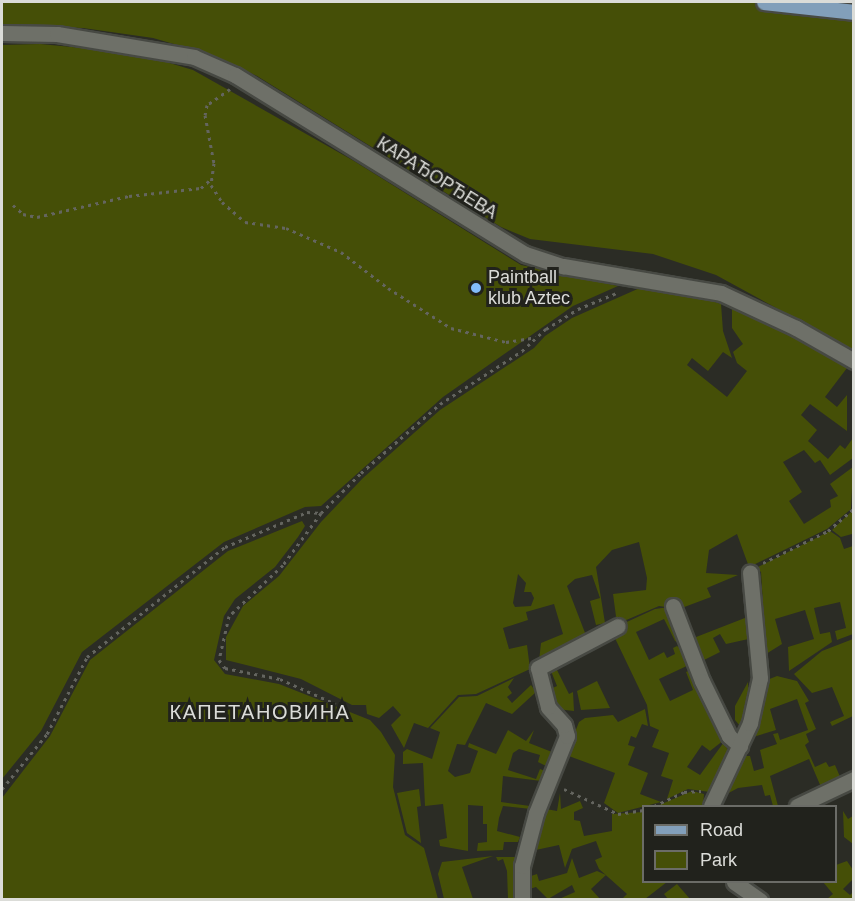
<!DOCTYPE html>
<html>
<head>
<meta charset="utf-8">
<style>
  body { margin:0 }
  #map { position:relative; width:855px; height:901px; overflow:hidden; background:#2b2c25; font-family:Helvetica,sans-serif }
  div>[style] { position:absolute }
  .green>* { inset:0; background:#454f07 }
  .path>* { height:3px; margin-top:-1.5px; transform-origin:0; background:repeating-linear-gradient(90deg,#64655f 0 3px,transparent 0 7.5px) }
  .roads { filter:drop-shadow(2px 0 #474943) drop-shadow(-2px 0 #474943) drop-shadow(0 2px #474943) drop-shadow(0 -2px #474943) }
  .minor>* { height:15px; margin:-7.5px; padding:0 7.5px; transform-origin:7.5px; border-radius:7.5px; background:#6e7068 }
  .major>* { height:15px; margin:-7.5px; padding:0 7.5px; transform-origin:7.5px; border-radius:7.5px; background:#829fba }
  .dots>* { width:16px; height:16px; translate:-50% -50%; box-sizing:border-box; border:3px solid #21221c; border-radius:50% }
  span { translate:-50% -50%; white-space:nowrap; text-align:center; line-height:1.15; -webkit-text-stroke:6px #21221c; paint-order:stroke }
  .street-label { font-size:18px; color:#dbdcd8 }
  .poi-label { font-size:18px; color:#dbdcd8 }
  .left { translate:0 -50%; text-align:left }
  .neighbourhood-label { font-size:20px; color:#dbdcd8; letter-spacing:1.5px }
  .frame { position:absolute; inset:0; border:3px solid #dbdcd8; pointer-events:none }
  .legend { position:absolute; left:642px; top:805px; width:195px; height:78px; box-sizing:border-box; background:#21221c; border:2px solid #6b6c67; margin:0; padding:8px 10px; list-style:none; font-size:18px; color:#dbdcd8 }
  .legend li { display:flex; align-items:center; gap:12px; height:30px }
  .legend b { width:30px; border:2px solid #6b6c67 }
</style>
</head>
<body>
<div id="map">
  <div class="green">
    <div style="clip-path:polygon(2px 2px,853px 2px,853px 350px,716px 275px,653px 254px,530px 239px,501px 227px,257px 76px,212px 55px,153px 38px,83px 28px,2px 25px)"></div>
    <div style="clip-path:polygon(40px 44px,136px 53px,193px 70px,354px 161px,521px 265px,618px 286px,573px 306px,443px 397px,321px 506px,305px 507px,224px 542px,82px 652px,41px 731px,2px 779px,2px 45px)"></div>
    <div style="clip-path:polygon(evenodd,642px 287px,691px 294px,721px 304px,723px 331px,732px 358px,723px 352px,708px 371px,692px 358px,687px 365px,727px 397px,747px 371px,737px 363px,733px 352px,743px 344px,732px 328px,732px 307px,787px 332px,847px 368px,825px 397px,837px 407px,847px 395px,847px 431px,810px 404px,801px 415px,817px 430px,808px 441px,828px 459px,840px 445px,845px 449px,853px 438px,853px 458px,830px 475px,820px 460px,815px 463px,804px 450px,783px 462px,802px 492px,789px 501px,804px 524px,831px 507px,830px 500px,838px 496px,830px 484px,853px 467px,851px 509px,827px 529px,749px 567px,737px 534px,709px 550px,706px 573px,738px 575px,707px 588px,711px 597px,679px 609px,659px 606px,617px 624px,613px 594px,646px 590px,647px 578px,639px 542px,612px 550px,596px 567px,605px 623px,596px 625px,590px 601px,600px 598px,592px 575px,575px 579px,567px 586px,587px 638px,539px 661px,541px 643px,563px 634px,554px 604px,526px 612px,528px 620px,503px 628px,509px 649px,527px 645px,530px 669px,476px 694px,458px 695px,428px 728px,414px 723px,404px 748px,391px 725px,401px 715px,393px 706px,379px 718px,367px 714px,366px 705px,352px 705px,301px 679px,226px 660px,226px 637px,243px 606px,279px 576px,321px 522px,363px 478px,440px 410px,534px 348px,545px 336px,572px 318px,642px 287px,518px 574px,526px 583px,524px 592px,531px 592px,534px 598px,531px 606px,515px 607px,513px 603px,518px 574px)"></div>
    <div style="clip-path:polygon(853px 510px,853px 537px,852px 534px,841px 537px,832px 530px)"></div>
    <div style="clip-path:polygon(302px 521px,305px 526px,298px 537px,275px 567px,235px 599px,224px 616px,214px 660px,225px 674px,279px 684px,370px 720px,381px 732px,395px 755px,393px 787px,405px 835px,424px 848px,438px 899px,2px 899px,2px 798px,50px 736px,90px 660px,228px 551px)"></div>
    <div style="clip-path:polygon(830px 531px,840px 538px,844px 549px,853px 546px,853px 634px,837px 640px,835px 631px,846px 628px,840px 602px,814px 608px,820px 634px,830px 632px,832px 642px,789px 671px,788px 647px,814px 639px,805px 610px,775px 619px,782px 644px,766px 654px,761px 572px,756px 568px)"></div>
    <div style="clip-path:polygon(669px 607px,684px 646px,675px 641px,664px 619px,636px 632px,649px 660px,664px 652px,667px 658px,675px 654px,673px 648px,677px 646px,681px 649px,691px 664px,659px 679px,670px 701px,693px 690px,686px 672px,693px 669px,724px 740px,710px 751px,702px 745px,687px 767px,700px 775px,724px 742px,729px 753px,710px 792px,688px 789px,667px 799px,673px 780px,661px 776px,669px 753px,652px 747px,659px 730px,650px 726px,647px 705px,613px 634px,618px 626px,655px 609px)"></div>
    <div style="clip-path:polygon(750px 616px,753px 638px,726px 644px,720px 634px,713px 638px,720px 652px,700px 662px,691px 639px)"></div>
    <div style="clip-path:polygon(853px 639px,853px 716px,832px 726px,830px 722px,844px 716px,832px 687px,812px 693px,794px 674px,822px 651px)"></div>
    <div style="clip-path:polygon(554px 664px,569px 694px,573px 692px,574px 711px,557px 709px,548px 690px,557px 686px,549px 666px)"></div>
    <div style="clip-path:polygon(777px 676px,797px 681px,809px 701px,805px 703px,816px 729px,806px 734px,809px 742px,805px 745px,815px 767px,826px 762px,829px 767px,835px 765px,841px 779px,821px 787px,809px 759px,770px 776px,778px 806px,773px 806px,770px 795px,765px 796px,762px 785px,738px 788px,721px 797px,742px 756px,750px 756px,754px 771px,764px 768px,760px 750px,777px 744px,773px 734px,778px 733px,780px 740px,808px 730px,797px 699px,770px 709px,776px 730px,753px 737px,767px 680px)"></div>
    <div style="clip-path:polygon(514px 678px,508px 687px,512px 693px,507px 697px,512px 703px,531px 685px,536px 692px,512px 714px,486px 703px,465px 745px,457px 744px,448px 771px,455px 777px,470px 773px,478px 751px,468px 747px,469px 743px,496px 754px,508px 730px,526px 741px,534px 730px,529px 743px,552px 752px,546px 766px,538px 762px,540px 755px,519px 749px,513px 753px,508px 770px,536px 779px,540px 769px,545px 771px,541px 781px,503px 776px,501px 802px,530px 806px,534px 800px,531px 809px,503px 806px,499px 818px,497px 831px,520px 837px,518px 842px,504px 842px,503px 850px,477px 851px,478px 843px,487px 842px,487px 824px,483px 824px,483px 806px,468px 805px,468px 851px,440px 846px,439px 840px,447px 838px,443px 804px,425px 806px,423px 763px,403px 764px,403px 752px,407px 749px,432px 759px,440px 732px,430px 728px,459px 697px,477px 696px)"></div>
    <div style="clip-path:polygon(597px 681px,610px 708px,581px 710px,577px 691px)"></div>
    <div style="clip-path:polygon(748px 682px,749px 704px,740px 726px,735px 720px,735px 706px)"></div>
    <div style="clip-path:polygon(645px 709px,648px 726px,642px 724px,636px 738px,631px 736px,628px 745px,635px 747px,628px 765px,648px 773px,640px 794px,661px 802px,618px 813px,604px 803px,615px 773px,566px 755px,579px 722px,585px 718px,613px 715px,618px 722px)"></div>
    <div style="clip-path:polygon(419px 789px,421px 806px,417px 807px,421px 843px,407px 833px,397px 793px)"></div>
    <div style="clip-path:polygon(692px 791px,704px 794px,703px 806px,657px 806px)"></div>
    <div style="clip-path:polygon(560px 793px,561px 809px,580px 801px,583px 808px,574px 812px,574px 820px,580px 821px,584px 836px,612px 831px,612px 814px,643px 812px,644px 882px,667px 882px,645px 899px,622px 899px,627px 894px,599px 869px,595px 860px,602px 857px,596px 841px,572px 849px,565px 868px,559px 845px,531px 851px,546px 809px,557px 811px)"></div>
    <div style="clip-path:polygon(843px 811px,848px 819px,853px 816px,853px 844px,844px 837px)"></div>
    <div style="clip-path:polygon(493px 856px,462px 867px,473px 899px,444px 899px,438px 874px,442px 862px)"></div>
    <div style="clip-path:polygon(496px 857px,515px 857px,515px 899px,508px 899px,507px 871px,503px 859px,498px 861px)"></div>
    <div style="clip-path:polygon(572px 858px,579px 878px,597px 871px,606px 875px,591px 889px,601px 900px,559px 899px,575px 892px,572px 885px,548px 899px,536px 887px,526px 890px,525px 878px,537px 874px,539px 881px,567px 873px)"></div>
    <div style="clip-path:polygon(847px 861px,853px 870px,853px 879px,843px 889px,850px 895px,853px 892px,853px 899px,827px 899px,833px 894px,823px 882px,836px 882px,836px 865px)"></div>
    <div style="clip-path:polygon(677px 884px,690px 899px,668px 899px,664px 894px)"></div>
  </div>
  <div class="path">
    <div style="left:230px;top:89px;width:28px;rotate:145deg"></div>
    <div style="left:207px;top:105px;width:10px;rotate:101deg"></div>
    <div style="left:205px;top:115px;width:49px;rotate:79.4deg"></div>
    <div style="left:214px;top:163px;width:22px;rotate:98deg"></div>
    <div style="left:211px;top:185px;width:20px;rotate:57deg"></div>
    <div style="left:222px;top:202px;width:30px;rotate:41deg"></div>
    <div style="left:245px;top:222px;width:41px;rotate:8.3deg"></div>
    <div style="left:286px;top:228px;width:60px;rotate:23.6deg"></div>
    <div style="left:341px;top:252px;width:59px;rotate:37.5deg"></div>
    <div style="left:388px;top:288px;width:75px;rotate:32.4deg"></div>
    <div style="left:451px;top:328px;width:57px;rotate:14.3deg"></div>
    <div style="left:506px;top:342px;width:30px;rotate:-9deg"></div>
    <div style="left:13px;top:205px;width:13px;rotate:42deg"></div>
    <div style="left:23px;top:214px;width:14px;rotate:12deg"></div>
    <div style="left:37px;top:217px;width:94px;rotate:-12.9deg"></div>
    <div style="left:129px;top:196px;width:72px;rotate:-6.3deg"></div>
    <div style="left:201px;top:188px;width:13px;rotate:-42deg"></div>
    <div style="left:321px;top:513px;width:64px;rotate:126.2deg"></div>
    <div style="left:283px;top:565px;width:74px;rotate:136.6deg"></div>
    <div style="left:229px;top:616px;width:45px;rotate:102.8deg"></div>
    <div style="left:219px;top:660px;width:10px;rotate:53deg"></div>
    <div style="left:225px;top:668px;width:56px;rotate:11.3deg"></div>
    <div style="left:280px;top:679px;width:61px;rotate:24.1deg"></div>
    <div style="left:763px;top:563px;width:72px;rotate:-26.2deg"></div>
    <div style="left:828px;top:531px;width:35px;rotate:-41deg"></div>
    <div style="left:2px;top:789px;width:71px;rotate:-50.7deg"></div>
    <div style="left:47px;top:734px;width:87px;rotate:-62.5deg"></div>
    <div style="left:87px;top:657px;width:176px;rotate:-38.6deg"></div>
    <div style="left:225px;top:547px;width:89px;rotate:-23.1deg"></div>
    <div style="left:307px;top:512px;width:14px;rotate:4deg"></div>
    <div style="left:321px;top:513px;width:57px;rotate:-45deg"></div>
    <div style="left:361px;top:473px;width:105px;rotate:-41.1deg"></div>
    <div style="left:440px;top:404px;width:98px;rotate:-32.9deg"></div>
    <div style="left:522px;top:351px;width:33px;rotate:-43deg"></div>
    <div style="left:546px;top:329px;width:38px;rotate:-32deg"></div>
    <div style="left:578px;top:309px;width:44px;rotate:-22.5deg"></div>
    <div style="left:564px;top:789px;width:60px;rotate:24.8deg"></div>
    <div style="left:618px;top:814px;width:26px;rotate:-9deg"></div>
    <div style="left:654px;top:806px;width:33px;rotate:-25deg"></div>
    <div style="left:684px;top:792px;width:17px;rotate:-3deg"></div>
  </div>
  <div class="roads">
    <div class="minor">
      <div style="left:2px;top:33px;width:55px;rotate:1deg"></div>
      <div style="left:57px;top:34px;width:139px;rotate:9.5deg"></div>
      <div style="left:194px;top:57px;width:45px;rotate:23.7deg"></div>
      <div style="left:235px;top:75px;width:341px;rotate:31.7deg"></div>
      <div style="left:525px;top:254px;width:40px;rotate:18deg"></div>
      <div style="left:563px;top:266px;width:160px;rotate:9.7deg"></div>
      <div style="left:721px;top:293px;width:83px;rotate:25deg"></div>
      <div style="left:796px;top:328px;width:67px;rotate:29.6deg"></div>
      <div style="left:673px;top:606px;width:80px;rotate:68.9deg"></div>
      <div style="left:702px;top:681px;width:61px;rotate:63.9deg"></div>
      <div style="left:729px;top:736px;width:15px;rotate:42deg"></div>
      <div style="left:711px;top:806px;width:92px;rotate:-64.8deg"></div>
      <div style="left:750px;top:723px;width:46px;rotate:-77.5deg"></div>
      <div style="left:760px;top:678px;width:106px;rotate:-95.4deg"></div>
      <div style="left:797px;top:806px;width:63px;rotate:-25.3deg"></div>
      <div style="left:734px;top:882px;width:32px;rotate:35deg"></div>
      <div style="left:522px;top:900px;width:34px;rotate:-90deg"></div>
      <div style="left:522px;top:866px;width:55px;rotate:-75.2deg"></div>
      <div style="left:536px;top:813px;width:83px;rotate:-68.1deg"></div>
      <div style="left:567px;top:736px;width:11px;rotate:-105deg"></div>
      <div style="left:564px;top:725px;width:24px;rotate:-132deg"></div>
      <div style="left:548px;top:707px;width:40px;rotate:-104.4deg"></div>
      <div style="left:538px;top:668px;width:90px;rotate:-27.7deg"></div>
    </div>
    <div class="major">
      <div style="left:764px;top:2px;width:91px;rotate:6.3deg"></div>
    </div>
  </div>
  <div class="dots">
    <div style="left:476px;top:288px;background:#82bcfa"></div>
  </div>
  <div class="street-label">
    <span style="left:437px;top:178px;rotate:32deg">КАРАЂОРЂЕВА</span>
  </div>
  <div class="poi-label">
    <span class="left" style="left:488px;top:288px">Paintball<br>klub Aztec</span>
  </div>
  <div class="neighbourhood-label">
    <span style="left:260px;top:712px">КАПЕТАНОВИНА</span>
  </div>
  <div class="frame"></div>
  <ul class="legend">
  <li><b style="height:8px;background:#829fba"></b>Road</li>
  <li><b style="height:16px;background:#454f07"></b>Park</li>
  </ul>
</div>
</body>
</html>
